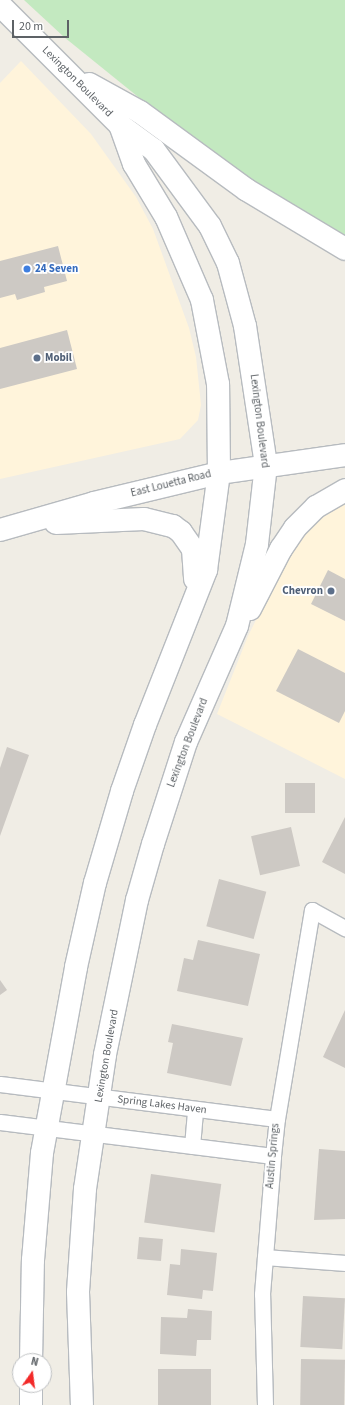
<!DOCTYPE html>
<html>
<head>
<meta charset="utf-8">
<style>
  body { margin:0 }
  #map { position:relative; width:345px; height:1405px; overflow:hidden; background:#f0ede5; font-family:"Source Sans 3",sans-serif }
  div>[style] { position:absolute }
  .commercial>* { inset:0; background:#fff4db }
  .green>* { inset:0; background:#c3e9c0 }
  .building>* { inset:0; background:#cdc9c4; transform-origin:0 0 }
  .roads { filter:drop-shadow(1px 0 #b7bbbf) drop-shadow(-1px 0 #b7bbbf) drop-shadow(0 1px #b7bbbf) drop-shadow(0 -1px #b7bbbf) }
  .street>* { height:15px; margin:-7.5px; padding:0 7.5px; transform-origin:7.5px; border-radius:7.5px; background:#fff }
  .secondary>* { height:22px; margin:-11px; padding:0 11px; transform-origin:11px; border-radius:11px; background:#fff }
  .dots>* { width:11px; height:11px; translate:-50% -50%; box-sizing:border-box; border:2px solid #fff; border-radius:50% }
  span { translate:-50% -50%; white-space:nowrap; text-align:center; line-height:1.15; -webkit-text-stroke:3.5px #fff; paint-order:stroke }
  .street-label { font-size:11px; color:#5d6266 }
  .shop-label { font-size:11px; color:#366cbe; font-weight:700 }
  .left { translate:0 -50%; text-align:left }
  .service-label { font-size:11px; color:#4e5e75; font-weight:700 }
  .right { translate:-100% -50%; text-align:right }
  .north { position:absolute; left:12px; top:1353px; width:40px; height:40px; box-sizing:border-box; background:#fff; border:1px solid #bec0c2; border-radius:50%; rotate:14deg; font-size:11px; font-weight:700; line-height:16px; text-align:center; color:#5d6266 }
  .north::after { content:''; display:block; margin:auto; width:14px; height:18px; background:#f22928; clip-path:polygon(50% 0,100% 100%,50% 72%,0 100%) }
  .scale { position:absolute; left:12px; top:20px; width:57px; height:18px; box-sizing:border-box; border:2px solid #5d6266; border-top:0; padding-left:5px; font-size:12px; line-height:14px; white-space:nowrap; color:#5d6266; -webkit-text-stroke:3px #fff; paint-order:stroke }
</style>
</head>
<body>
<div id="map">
  <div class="commercial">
    <div style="clip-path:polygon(21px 61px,91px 134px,136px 197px,153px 229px,189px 328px,196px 357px,201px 405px,198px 420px,180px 439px,0 479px,0 83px)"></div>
    <div style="clip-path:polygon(345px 499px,345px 779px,217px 714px,248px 636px,294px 544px,314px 520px)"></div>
  </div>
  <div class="green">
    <div style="clip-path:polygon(24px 0,345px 0,345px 241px,317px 227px,163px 117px,64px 37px)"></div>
  </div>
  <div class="building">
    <div style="clip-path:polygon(58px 246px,67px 281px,44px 287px,45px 292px,17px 300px,15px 294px,0 298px,0 261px)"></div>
    <div style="clip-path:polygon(67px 330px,77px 369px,0 389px,0 348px)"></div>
    <div style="clip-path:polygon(328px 570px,345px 579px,345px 621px,311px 604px)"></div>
    <div style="clip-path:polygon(298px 649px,345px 673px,345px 711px,339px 723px,276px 691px)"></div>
    <div style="clip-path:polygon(7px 747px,29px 755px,0 836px,0 768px)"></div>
    <div style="left:285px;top:783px;width:30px;height:30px"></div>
    <div style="clip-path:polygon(345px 817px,345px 874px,322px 862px)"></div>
    <div style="left:291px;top:827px;width:40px;height:41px;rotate:77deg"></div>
    <div style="left:219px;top:879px;width:49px;height:49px;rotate:15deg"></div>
    <div style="clip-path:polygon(198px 940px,260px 954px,248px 1006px,177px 991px,184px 958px,193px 960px)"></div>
    <div style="clip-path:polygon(0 980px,7px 990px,0 995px)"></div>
    <div style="clip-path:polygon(345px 1010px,345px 1068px,323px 1057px)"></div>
    <div style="clip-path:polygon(172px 1024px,243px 1038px,231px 1086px,167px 1073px,173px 1043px,168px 1042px)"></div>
    <div style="clip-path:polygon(319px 1149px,345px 1151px,345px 1219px,314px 1220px)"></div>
    <div style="left:151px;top:1174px;width:71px;height:49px;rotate:8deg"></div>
    <div style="left:139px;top:1237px;width:24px;height:22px;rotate:5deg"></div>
    <div style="clip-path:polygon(181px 1249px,217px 1253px,213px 1291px,203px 1290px,202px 1299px,167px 1295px,170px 1264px,180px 1265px)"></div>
    <div style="left:303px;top:1296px;width:42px;height:51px;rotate:3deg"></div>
    <div style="clip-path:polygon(188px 1309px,212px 1311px,211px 1340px,197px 1340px,196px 1356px,160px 1354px,161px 1317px,187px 1318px)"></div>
    <div style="left:301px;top:1359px;width:44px;height:46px;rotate:1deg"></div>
    <div style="left:158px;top:1369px;width:53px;height:36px"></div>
  </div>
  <div class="roads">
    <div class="street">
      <div style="left:0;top:1084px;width:279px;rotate:7.2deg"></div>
      <div style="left:0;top:1122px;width:275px;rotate:7.1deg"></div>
      <div style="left:192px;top:1146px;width:37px;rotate:-85deg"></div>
      <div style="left:265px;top:1257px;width:80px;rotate:4.3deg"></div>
      <div style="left:265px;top:1405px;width:111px;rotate:-91.5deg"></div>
      <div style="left:262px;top:1294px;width:138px;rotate:-85.4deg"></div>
      <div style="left:273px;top:1156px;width:37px;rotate:-84deg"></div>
      <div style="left:277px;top:1119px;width:212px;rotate:-80.5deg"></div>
      <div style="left:312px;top:910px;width:38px;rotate:29deg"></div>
    </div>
    <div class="secondary">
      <div style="left:0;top:5px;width:170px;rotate:45deg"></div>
      <div style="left:120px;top:125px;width:42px;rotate:36.3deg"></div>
      <div style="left:154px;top:150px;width:94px;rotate:53.6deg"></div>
      <div style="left:210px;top:226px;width:41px;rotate:64.1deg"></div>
      <div style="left:228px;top:263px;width:65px;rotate:74.9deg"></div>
      <div style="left:245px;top:326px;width:141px;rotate:81.4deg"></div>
      <div style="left:266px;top:465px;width:80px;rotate:96.5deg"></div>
      <div style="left:257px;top:544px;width:84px;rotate:103.7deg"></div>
      <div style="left:237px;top:626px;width:127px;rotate:113.7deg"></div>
      <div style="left:186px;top:742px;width:107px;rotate:107.9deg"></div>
      <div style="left:153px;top:844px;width:58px;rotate:105.9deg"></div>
      <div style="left:137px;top:900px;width:158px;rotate:101.7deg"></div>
      <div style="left:105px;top:1055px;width:135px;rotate:98.5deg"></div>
      <div style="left:85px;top:1189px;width:103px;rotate:93.9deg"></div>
      <div style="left:78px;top:1292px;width:113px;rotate:88deg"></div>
      <div style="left:89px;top:84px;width:58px;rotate:28.8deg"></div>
      <div style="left:140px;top:112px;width:132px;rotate:36.1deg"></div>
      <div style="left:247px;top:190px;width:114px;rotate:31deg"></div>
      <div style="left:56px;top:523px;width:88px;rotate:-2.6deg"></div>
      <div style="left:144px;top:519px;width:30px;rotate:14deg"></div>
      <div style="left:173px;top:526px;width:10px;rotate:37deg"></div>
      <div style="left:181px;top:532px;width:21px;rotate:55deg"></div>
      <div style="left:193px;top:549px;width:30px;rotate:86deg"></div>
      <div style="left:0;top:530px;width:98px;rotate:-16deg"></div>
      <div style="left:94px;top:503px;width:129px;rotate:-13.5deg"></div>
      <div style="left:219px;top:473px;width:127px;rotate:-8.1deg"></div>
      <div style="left:250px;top:609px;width:68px;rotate:-62.7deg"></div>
      <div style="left:281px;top:549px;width:25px;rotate:-56deg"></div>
      <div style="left:295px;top:528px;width:30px;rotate:-45deg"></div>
      <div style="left:316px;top:507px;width:34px;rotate:-30deg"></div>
      <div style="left:31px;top:1361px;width:101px;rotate:-88.9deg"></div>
      <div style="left:33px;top:1260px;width:107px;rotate:-85.2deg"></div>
      <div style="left:42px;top:1153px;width:189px;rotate:-79.6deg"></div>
      <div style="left:76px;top:967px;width:86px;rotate:-77.3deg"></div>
      <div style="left:95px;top:883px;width:96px;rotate:-73.6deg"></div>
      <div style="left:122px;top:791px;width:70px;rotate:-70.8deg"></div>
      <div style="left:145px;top:725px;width:167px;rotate:-68.5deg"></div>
      <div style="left:206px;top:570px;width:98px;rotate:-82.4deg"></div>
      <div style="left:219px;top:473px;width:89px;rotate:-90.6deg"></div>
      <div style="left:218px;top:384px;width:86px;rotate:-100.8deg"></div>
      <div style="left:202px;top:300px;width:90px;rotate:-113.4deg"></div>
      <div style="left:166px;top:217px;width:62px;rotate:-121.1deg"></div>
      <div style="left:134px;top:164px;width:41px;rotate:-109.7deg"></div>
      <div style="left:31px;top:1405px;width:20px;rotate:-90deg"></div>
    </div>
  </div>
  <div class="dots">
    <div style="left:27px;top:269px;background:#3f7fe0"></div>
    <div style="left:37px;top:358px;background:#5c6f8a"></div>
    <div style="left:331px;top:591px;background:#5c6f8a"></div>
  </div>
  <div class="street-label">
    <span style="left:77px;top:82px;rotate:45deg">Lexington Boulevard</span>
    <span style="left:259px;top:421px;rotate:83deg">Lexington Boulevard</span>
    <span style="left:171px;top:484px;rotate:-14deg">East Louetta Road</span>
    <span style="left:188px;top:743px;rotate:-69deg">Lexington Boulevard</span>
    <span style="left:107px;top:1056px;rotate:-80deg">Lexington Boulevard</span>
    <span style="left:162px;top:1105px;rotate:7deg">Spring Lakes Haven</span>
    <span style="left:273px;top:1156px;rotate:-85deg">Austin Springs</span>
  </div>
  <div class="shop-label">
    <span class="left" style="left:35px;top:269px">24 Seven</span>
  </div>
  <div class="service-label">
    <span class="left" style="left:45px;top:358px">Mobil</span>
    <span class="right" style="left:323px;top:591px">Chevron</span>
  </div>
  <div class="north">N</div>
  <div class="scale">20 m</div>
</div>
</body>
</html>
